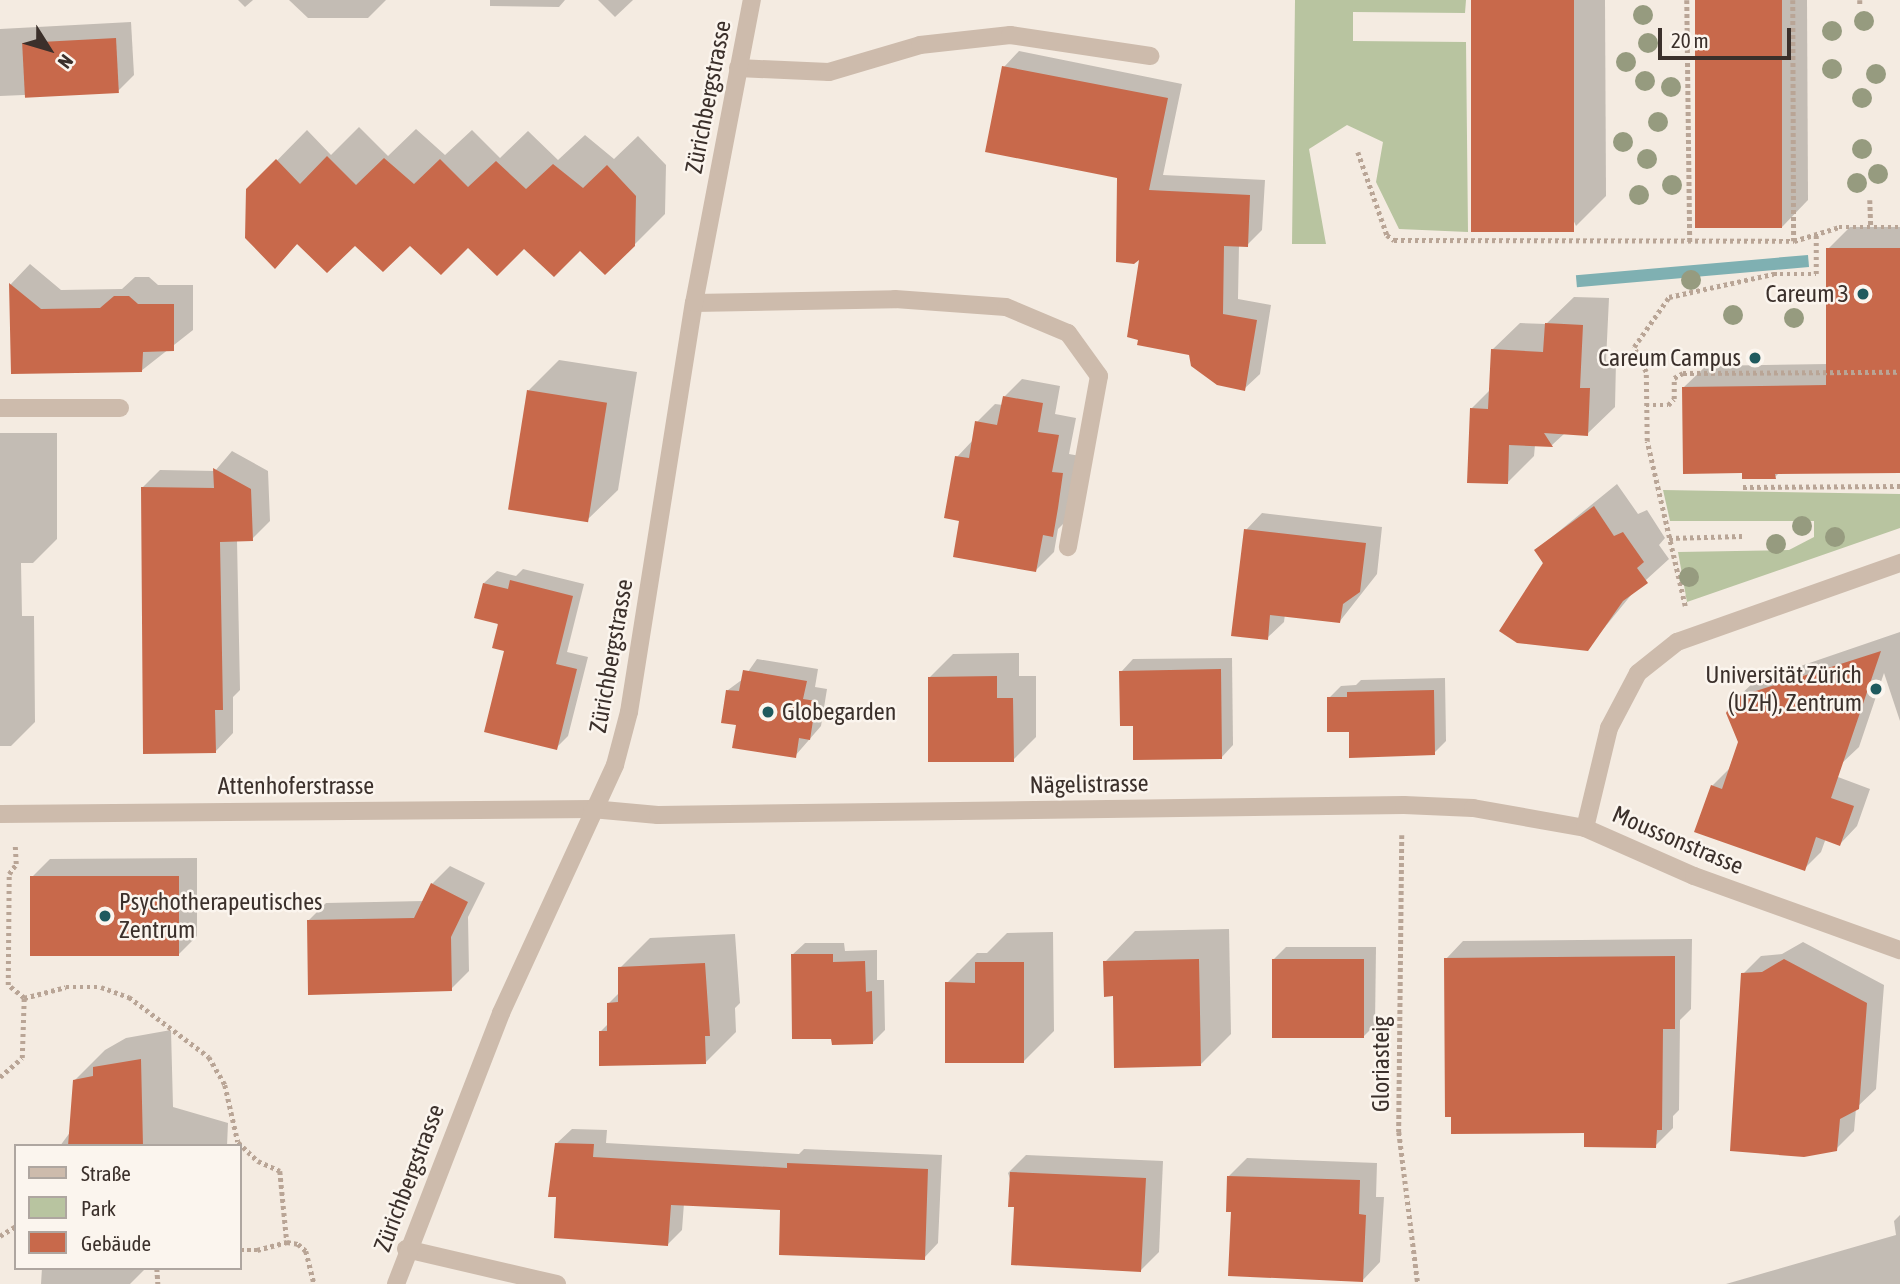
<!DOCTYPE html>
<html>
<head>
<meta charset="utf-8">
<style>
  body { margin:0 }
  #map { position:relative; width:1900px; height:1284px; overflow:hidden; background:#f4ebe1; font-family:"Asap Condensed",sans-serif }
  div>[style] { position:absolute }
  .green>* { inset:0; background:#b8c4a0 }
  .water>* { inset:0; background:#7fb0b2; transform-origin:0 0 }
  .shadow>* { inset:0; background:#0003 }
  .building>* { inset:0; background:#c8694b; transform-origin:0 0 }
  .path>* { height:4.5px; margin-top:-2.25px; transform-origin:0; background:repeating-linear-gradient(90deg,#b9a596 0 3.5px,transparent 0 7px) }
  .service>* { height:18px; margin:-9px; padding:0 9px; transform-origin:9px; border-radius:9px; background:#cdbbac }
  .minor>* { height:18px; margin:-9px; padding:0 9px; transform-origin:9px; border-radius:9px; background:#cdbbac }
  .trees>* { width:20px; height:20px; margin:-10px; border-radius:50%; background:#969b7f }
  .dots>* { width:19px; height:19px; translate:-50% -50%; box-sizing:border-box; border:4px solid #fbf5ee; border-radius:50% }
  span { translate:-50% -50%; white-space:nowrap; text-align:center; line-height:1.15; -webkit-text-stroke:5px #fbf5ee; paint-order:stroke }
  .street-label { font-size:24px; color:#3b302b }
  .poi-label { font-size:24px; color:#3b302b }
  .right { translate:-100% -50%; text-align:right }
  .left { translate:0 -50%; text-align:left }
  .legend { position:absolute; left:14px; top:1144px; width:228px; height:126px; box-sizing:border-box; background:#fbf5ee; border:2px solid #aea6a0; margin:0; padding:9px 12px; list-style:none; font-size:21px; color:#3b302b }
  .legend li { display:flex; align-items:center; gap:14px; height:35px }
  .legend b { width:35px; border:2px solid #aea6a0 }
  .north { position:absolute; left:14px; top:14px; width:70px; height:70px; -webkit-text-stroke:5px #fbf5ee; paint-order:stroke; rotate:127deg; font-size:19px; font-weight:700; line-height:28px; text-align:center; color:#3b302b }
  .north::after { content:''; display:block; margin:auto; width:24px; height:32px; background:#3b302b; clip-path:polygon(50% 0,100% 100%,50% 72%,0 100%) }
  .scale { position:absolute; left:1658px; top:28px; width:133px; height:32px; box-sizing:border-box; border:4px solid #3b302b; border-top:0; padding-left:9px; font-size:21px; line-height:24px; white-space:nowrap; color:#3b302b; -webkit-text-stroke:5px #fbf5ee; paint-order:stroke }
</style>
</head>
<body>
<div id="map">
  <div class="green">
    <div style="clip-path:polygon(1295px 0,1466px 0,1465px 13px,1353px 12px,1353px 41px,1466px 42px,1468px 232px,1399px 229px,1376px 182px,1383px 142px,1347px 125px,1309px 149px,1326px 244px,1292px 244px)"></div>
    <div style="clip-path:polygon(1663px 490px,1900px 494px,1900px 528px,1687px 602px,1678px 552px,1789px 550px,1814px 537px,1814px 521px,1670px 521px)"></div>
  </div>
  <div class="water">
    <div style="left:1808px;top:255px;width:12px;height:233px;rotate:85deg"></div>
  </div>
  <div class="shadow">
    <div style="clip-path:polygon(238px 0,253px 0,245px 7px)"></div>
    <div style="clip-path:polygon(289px 0,386px 0,368px 18px,308px 18px)"></div>
    <div style="clip-path:polygon(490px 0,565px 0,559px 7px,490px 6px)"></div>
    <div style="clip-path:polygon(598px 0,633px 0,615px 17px)"></div>
    <div style="clip-path:polygon(1473px 0,1605px 0,1606px 196px,1576px 226px)"></div>
    <div style="clip-path:polygon(1696px 0,1807px 0,1808px 200px,1782px 227px)"></div>
    <div style="clip-path:polygon(131px 22px,134px 75px,118px 91px,0 96px,0 29px)"></div>
    <div style="clip-path:polygon(1019px 51px,1182px 84px,1163px 175px,1265px 180px,1262px 230px,1247px 245px,1239px 245px,1238px 299px,1271px 305px,1260px 374px,1244px 389px,1190px 353px,1142px 256px,1119px 177px,1004px 67px)"></div>
    <div style="clip-path:polygon(359px 127px,388px 156px,416px 129px,445px 155px,472px 130px,500px 158px,528px 131px,558px 160px,585px 135px,614px 159px,638px 136px,666px 165px,665px 214px,634px 245px,580px 249px,299px 242px,275px 266px,248px 190px,307px 130px,331px 155px)"></div>
    <div style="clip-path:polygon(1850px 227px,1900px 227px,1900px 471px,1780px 472px,1775px 477px,1743px 471px,1684px 387px,1706px 366px,1828px 364px,1828px 249px)"></div>
    <div style="clip-path:polygon(30px 264px,61px 290px,122px 289px,135px 277px,149px 277px,158px 285px,193px 285px,193px 330px,141px 371px,13px 372px,11px 284px)"></div>
    <div style="clip-path:polygon(1574px 297px,1609px 298px,1606px 361px,1616px 361px,1615px 407px,1587px 434px,1565px 433px,1552px 445px,1535px 445px,1534px 456px,1507px 483px,1471px 409px,1491px 389px,1492px 350px,1520px 323px,1546px 324px)"></div>
    <div style="clip-path:polygon(559px 360px,637px 372px,618px 490px,587px 520px,529px 390px)"></div>
    <div style="clip-path:polygon(1022px 379px,1060px 386px,1055px 414px,1076px 418px,1069px 454px,1080px 456px,1070px 517px,1058px 529px,1054px 552px,1036px 570px,961px 520px,957px 457px,974px 439px,977px 422px,995px 404px,1003px 405px,1004px 397px)"></div>
    <div style="clip-path:polygon(0 433px,57px 433px,57px 539px,33px 563px,21px 563px,22px 616px,34px 616px,35px 722px,11px 746px,0 746px)"></div>
    <div style="clip-path:polygon(232px 451px,268px 471px,270px 521px,252px 539px,237px 540px,240px 690px,233px 697px,233px 733px,215px 752px,142px 488px,160px 470px,215px 471px)"></div>
    <div style="clip-path:polygon(1617px 484px,1638px 514px,1647px 510px,1665px 538px,1659px 545px,1669px 559px,1636px 589px,1587px 649px,1536px 550px)"></div>
    <div style="clip-path:polygon(1262px 513px,1382px 527px,1377px 574px,1340px 621px,1285px 614px,1284px 622px,1267px 638px,1246px 530px)"></div>
    <div style="clip-path:polygon(523px 569px,584px 584px,567px 652px,588px 657px,568px 736px,556px 748px,506px 650px,484px 583px,497px 571px,516px 576px)"></div>
    <div style="clip-path:polygon(1900px 632px,1900px 721px,1884px 673px,1859px 747px,1841px 764px,1822px 771px,1870px 789px,1857px 826px,1840px 844px,1826px 838px,1821px 852px,1804px 869px,1712px 786px,1729px 769px,1739px 742px,1736px 699px,1754px 682px)"></div>
    <div style="clip-path:polygon(1019px 653px,1019px 676px,1036px 676px,1036px 737px,1013px 760px,930px 677px,953px 654px)"></div>
    <div style="clip-path:polygon(1232px 658px,1233px 745px,1221px 758px,1135px 724px,1121px 672px,1133px 659px)"></div>
    <div style="clip-path:polygon(757px 659px,818px 669px,815px 687px,827px 689px,821px 726px,795px 756px,738px 724px,728px 690px,743px 679px)"></div>
    <div style="clip-path:polygon(1445px 678px,1446px 741px,1434px 753px,1351px 730px,1329px 698px,1341px 686px,1356px 685px,1361px 680px)"></div>
    <div style="clip-path:polygon(197px 858px,197px 936px,179px 954px,32px 877px,50px 859px)"></div>
    <div style="clip-path:polygon(450px 866px,485px 883px,468px 917px,469px 971px,451px 989px,308px 921px,326px 903px,424px 901px,432px 884px)"></div>
    <div style="clip-path:polygon(1229px 929px,1231px 1034px,1200px 1065px,1114px 994px,1105px 962px,1135px 931px)"></div>
    <div style="clip-path:polygon(1053px 932px,1054px 1031px,1024px 1061px,947px 983px,977px 953px,987px 953px,1007px 933px)"></div>
    <div style="clip-path:polygon(735px 934px,740px 1003px,735px 1008px,736px 1032px,705px 1063px,600px 1032px,609px 1023px,609px 1003px,620px 992px,620px 968px,650px 938px)"></div>
    <div style="clip-path:polygon(1692px 939px,1691px 1009px,1680px 1020px,1679px 1110px,1673px 1116px,1673px 1128px,1655px 1146px,1586px 1132px,1446px 959px,1463px 941px)"></div>
    <div style="clip-path:polygon(1803px 942px,1884px 985px,1876px 1089px,1856px 1108px,1854px 1131px,1836px 1149px,1743px 974px,1761px 956px,1782px 954px)"></div>
    <div style="clip-path:polygon(805px 943px,844px 943px,845px 951px,877px 950px,877px 980px,884px 980px,885px 1030px,872px 1043px,792px 955px)"></div>
    <div style="clip-path:polygon(1286px 947px,1376px 947px,1375px 1025px,1363px 1037px,1274px 959px)"></div>
    <div style="clip-path:polygon(171px 1030px,173px 1107px,228px 1123px,227px 1146px,60px 1146px,71px 1131px,75px 1080px,105px 1050px,126px 1038px)"></div>
    <div style="clip-path:polygon(572px 1129px,607px 1130px,606px 1143px,799px 1154px,804px 1149px,942px 1155px,938px 1243px,924px 1258px,782px 1208px,684px 1203px,682px 1230px,668px 1244px,557px 1143px)"></div>
    <div style="clip-path:polygon(1026px 1155px,1163px 1161px,1159px 1252px,1141px 1270px,1040px 1265px,1008px 1173px)"></div>
    <div style="clip-path:polygon(1247px 1158px,1377px 1163px,1376px 1197px,1384px 1197px,1380px 1262px,1362px 1281px,1233px 1210px,1229px 1176px)"></div>
    <div style="clip-path:polygon(1900px 1215px,1900px 1284px,1726px 1284px,1896px 1235px,1894px 1221px)"></div>
    <div style="clip-path:polygon(42px 1268px,146px 1268px,130px 1284px,41px 1284px)"></div>
  </div>
  <div class="building">
    <div style="left:1471px;top:0;width:103px;height:232px"></div>
    <div style="left:1695px;top:0;width:87px;height:228px"></div>
    <div style="left:116px;top:38px;width:55px;height:94px;rotate:87deg"></div>
    <div style="clip-path:polygon(1002px 66px,1168px 98px,1149px 190px,1250px 195px,1248px 247px,1224px 246px,1223px 314px,1257px 320px,1245px 391px,1217px 385px,1191px 366px,1189px 355px,1137px 345px,1138px 340px,1127px 337px,1139px 260px,1134px 264px,1116px 262px,1117px 178px,985px 152px)"></div>
    <div style="clip-path:polygon(327px 156px,356px 185px,384px 158px,414px 184px,440px 159px,468px 187px,496px 161px,526px 189px,553px 164px,583px 188px,607px 165px,636px 196px,635px 246px,605px 275px,580px 251px,554px 277px,524px 249px,497px 276px,468px 248px,441px 275px,410px 246px,383px 272px,355px 246px,327px 273px,297px 244px,275px 269px,245px 238px,246px 189px,276px 159px,300px 184px)"></div>
    <div style="clip-path:polygon(1826px 248px,1900px 248px,1900px 473px,1775px 474px,1776px 479px,1742px 479px,1742px 473px,1683px 474px,1682px 387px,1826px 385px)"></div>
    <div style="clip-path:polygon(9px 283px,41px 309px,100px 308px,114px 296px,129px 296px,138px 304px,174px 304px,174px 351px,143px 352px,142px 372px,11px 374px)"></div>
    <div style="clip-path:polygon(1545px 323px,1583px 325px,1580px 388px,1590px 388px,1588px 436px,1544px 433px,1553px 447px,1509px 445px,1508px 484px,1467px 483px,1470px 408px,1488px 409px,1491px 349px,1543px 352px)"></div>
    <div style="left:527px;top:390px;width:81px;height:121px;rotate:9deg"></div>
    <div style="clip-path:polygon(1003px 396px,1043px 403px,1038px 432px,1059px 435px,1052px 472px,1063px 473px,1058px 508px,1053px 537px,1043px 535px,1036px 572px,953px 557px,959px 521px,944px 518px,955px 456px,969px 458px,975px 421px,997px 425px)"></div>
    <div style="clip-path:polygon(213px 468px,251px 489px,253px 541px,220px 542px,223px 710px,215px 710px,216px 753px,143px 754px,141px 487px,214px 488px)"></div>
    <div style="clip-path:polygon(1594px 506px,1614px 536px,1623px 532px,1644px 562px,1637px 568px,1648px 583px,1623px 601px,1588px 651px,1517px 643px,1499px 631px,1543px 563px,1534px 550px)"></div>
    <div style="clip-path:polygon(1244px 529px,1366px 543px,1360px 592px,1343px 604px,1340px 623px,1270px 615px,1268px 640px,1231px 636px)"></div>
    <div style="clip-path:polygon(510px 580px,573px 596px,556px 664px,577px 669px,557px 750px,484px 732px,504px 651px,492px 648px,498px 624px,474px 618px,483px 583px,508px 589px)"></div>
    <div style="clip-path:polygon(1881px 651px,1831px 798px,1854px 806px,1840px 846px,1816px 837px,1805px 871px,1694px 832px,1711px 785px,1722px 789px,1738px 742px,1726px 713px,1734px 698px)"></div>
    <div style="clip-path:polygon(1221px 669px,1222px 759px,1133px 760px,1133px 726px,1120px 726px,1119px 671px)"></div>
    <div style="clip-path:polygon(743px 670px,807px 681px,803px 699px,816px 701px,810px 740px,799px 738px,796px 758px,732px 748px,736px 725px,721px 723px,726px 690px,739px 691px)"></div>
    <div style="clip-path:polygon(997px 676px,997px 698px,1013px 698px,1014px 762px,928px 762px,928px 677px)"></div>
    <div style="clip-path:polygon(1434px 690px,1435px 755px,1349px 758px,1349px 732px,1327px 732px,1327px 697px,1347px 697px,1347px 692px)"></div>
    <div style="left:30px;top:876px;width:149px;height:80px"></div>
    <div style="clip-path:polygon(431px 883px,468px 902px,451px 937px,452px 991px,308px 995px,307px 920px,414px 918px)"></div>
    <div style="clip-path:polygon(791px 954px,833px 954px,833px 962px,865px 961px,866px 992px,872px 991px,873px 1044px,832px 1045px,831px 1039px,792px 1039px)"></div>
    <div style="clip-path:polygon(1675px 956px,1675px 1029px,1663px 1029px,1662px 1130px,1657px 1130px,1656px 1148px,1584px 1147px,1584px 1133px,1451px 1134px,1451px 1117px,1445px 1117px,1444px 958px)"></div>
    <div style="clip-path:polygon(1199px 959px,1201px 1066px,1114px 1068px,1113px 996px,1104px 997px,1103px 961px)"></div>
    <div style="left:1272px;top:959px;width:92px;height:79px"></div>
    <div style="clip-path:polygon(1784px 959px,1867px 1003px,1859px 1109px,1840px 1119px,1837px 1151px,1804px 1157px,1730px 1151px,1741px 973px,1762px 972px)"></div>
    <div style="clip-path:polygon(975px 962px,1024px 962px,1024px 1063px,945px 1063px,945px 982px,975px 983px)"></div>
    <div style="clip-path:polygon(705px 963px,710px 1036px,705px 1036px,706px 1064px,599px 1066px,599px 1031px,607px 1031px,607px 1003px,618px 1002px,618px 967px)"></div>
    <div style="clip-path:polygon(141px 1059px,143px 1146px,68px 1146px,73px 1080px,93px 1076px,93px 1067px)"></div>
    <div style="clip-path:polygon(555px 1143px,594px 1144px,593px 1157px,787px 1168px,787px 1163px,928px 1169px,925px 1260px,779px 1255px,780px 1210px,671px 1205px,668px 1246px,554px 1238px,556px 1197px,548px 1197px)"></div>
    <div style="clip-path:polygon(1010px 1172px,1146px 1178px,1141px 1272px,1011px 1265px,1014px 1207px,1008px 1207px)"></div>
    <div style="clip-path:polygon(1227px 1176px,1360px 1180px,1359px 1214px,1366px 1215px,1363px 1282px,1228px 1276px,1231px 1212px,1226px 1212px)"></div>
  </div>
  <div class="path">
    <div style="left:1687px;top:0;width:242px;rotate:89.3deg"></div>
    <div style="left:1793px;top:0;width:241px;rotate:89.8deg"></div>
    <div style="left:1860px;top:0;width:5px;rotate:90deg"></div>
    <div style="left:1358px;top:152px;width:88px;rotate:70.7deg"></div>
    <div style="left:1387px;top:235px;width:9px;rotate:36deg"></div>
    <div style="left:1394px;top:240px;width:400px;rotate:0.1deg"></div>
    <div style="left:1794px;top:241px;width:47px;rotate:-17.3deg"></div>
    <div style="left:1839px;top:227px;width:61px"></div>
    <div style="left:1870px;top:200px;width:27px;rotate:88deg"></div>
    <div style="left:1646px;top:405px;width:22px"></div>
    <div style="left:1668px;top:405px;width:8px;rotate:-45deg"></div>
    <div style="left:1674px;top:399px;width:21px;rotate:-90deg"></div>
    <div style="left:1674px;top:378px;width:10px;rotate:-29deg"></div>
    <div style="left:1683px;top:373px;width:217px;rotate:-0.3deg"></div>
    <div style="left:1743px;top:487px;width:157px;rotate:-0.4deg"></div>
    <div style="left:1669px;top:538px;width:73px;rotate:-1.6deg"></div>
    <div style="left:1685px;top:606px;width:169px;rotate:-103deg"></div>
    <div style="left:1647px;top:441px;width:69px;rotate:-90.8deg"></div>
    <div style="left:1646px;top:372px;width:28px;rotate:-116deg"></div>
    <div style="left:1634px;top:347px;width:61px;rotate:-55deg"></div>
    <div style="left:1669px;top:297px;width:107px;rotate:-12.5deg"></div>
    <div style="left:1773px;top:274px;width:43px"></div>
    <div style="left:1816px;top:274px;width:40px;rotate:-90deg"></div>
    <div style="left:1402px;top:835px;width:297px;rotate:90.6deg"></div>
    <div style="left:1399px;top:1132px;width:153px;rotate:82.9deg"></div>
    <div style="left:24px;top:998px;width:43px;rotate:-14.7deg"></div>
    <div style="left:66px;top:987px;width:35px"></div>
    <div style="left:101px;top:987px;width:30px;rotate:20deg"></div>
    <div style="left:129px;top:997px;width:100px;rotate:36.9deg"></div>
    <div style="left:209px;top:1057px;width:32px;rotate:60deg"></div>
    <div style="left:225px;top:1085px;width:58px;rotate:77.2deg"></div>
    <div style="left:238px;top:1142px;width:28px;rotate:44deg"></div>
    <div style="left:258px;top:1161px;width:24px;rotate:24deg"></div>
    <div style="left:280px;top:1171px;width:71px;rotate:84.4deg"></div>
    <div style="left:0;top:1077px;width:29px;rotate:-41deg"></div>
    <div style="left:22px;top:1058px;width:60px;rotate:-88.1deg"></div>
    <div style="left:24px;top:998px;width:21px;rotate:-141deg"></div>
    <div style="left:8px;top:985px;width:111px;rotate:-89.5deg"></div>
    <div style="left:9px;top:874px;width:12px;rotate:-55deg"></div>
    <div style="left:16px;top:864px;width:18px;rotate:-93deg"></div>
    <div style="left:0;top:1236px;width:19px;rotate:-32deg"></div>
    <div style="left:240px;top:1250px;width:17px"></div>
    <div style="left:257px;top:1250px;width:31px;rotate:-15deg"></div>
    <div style="left:287px;top:1242px;width:11px;rotate:10deg"></div>
    <div style="left:298px;top:1244px;width:11px;rotate:41deg"></div>
    <div style="left:306px;top:1251px;width:34px;rotate:76deg"></div>
    <div style="left:157px;top:1268px;width:16px;rotate:86deg"></div>
  </div>
  <div class="service">
    <div style="left:738px;top:68px;width:91px;rotate:2.5deg"></div>
    <div style="left:829px;top:72px;width:95px;rotate:-16.5deg"></div>
    <div style="left:920px;top:45px;width:91px;rotate:-6.3deg"></div>
    <div style="left:1010px;top:35px;width:142px;rotate:8.5deg"></div>
    <div style="left:694px;top:303px;width:201px;rotate:-1.1deg"></div>
    <div style="left:895px;top:299px;width:111px;rotate:4.1deg"></div>
    <div style="left:1006px;top:307px;width:67px;rotate:22.8deg"></div>
    <div style="left:1068px;top:333px;width:53px;rotate:54.2deg"></div>
    <div style="left:1099px;top:376px;width:174px;rotate:100.3deg"></div>
  </div>
  <div class="minor">
    <div style="left:0;top:408px;width:120px"></div>
    <div style="left:0;top:814px;width:592px;rotate:-0.48deg"></div>
    <div style="left:592px;top:809px;width:66px;rotate:5.2deg"></div>
    <div style="left:658px;top:815px;width:746px;rotate:-0.77deg"></div>
    <div style="left:1404px;top:805px;width:69px;rotate:2.5deg"></div>
    <div style="left:1473px;top:808px;width:114px;rotate:10.1deg"></div>
    <div style="left:1585px;top:828px;width:119px;rotate:23.8deg"></div>
    <div style="left:1694px;top:876px;width:219px;rotate:19.8deg"></div>
    <div style="left:1585px;top:828px;width:103px;rotate:-76.5deg"></div>
    <div style="left:1609px;top:728px;width:62px;rotate:-62.2deg"></div>
    <div style="left:1638px;top:673px;width:50px;rotate:-38.5deg"></div>
    <div style="left:1677px;top:642px;width:237px;rotate:-19.5deg"></div>
    <div style="left:406px;top:1249px;width:155px;rotate:13.1deg"></div>
    <div style="left:396px;top:1284px;width:291px;rotate:-68.8deg"></div>
    <div style="left:501px;top:1013px;width:273px;rotate:-65.3deg"></div>
    <div style="left:615px;top:765px;width:55px;rotate:-75.2deg"></div>
    <div style="left:629px;top:712px;width:414px;rotate:-81deg"></div>
    <div style="left:694px;top:303px;width:309px;rotate:-79.2deg"></div>
  </div>
  <div class="trees">
    <div style="left:1643px;top:15px"></div>
    <div style="left:1864px;top:21px"></div>
    <div style="left:1832px;top:31px"></div>
    <div style="left:1648px;top:43px"></div>
    <div style="left:1626px;top:62px"></div>
    <div style="left:1832px;top:69px"></div>
    <div style="left:1876px;top:74px"></div>
    <div style="left:1645px;top:81px"></div>
    <div style="left:1671px;top:87px"></div>
    <div style="left:1862px;top:98px"></div>
    <div style="left:1658px;top:122px"></div>
    <div style="left:1623px;top:142px"></div>
    <div style="left:1862px;top:149px"></div>
    <div style="left:1647px;top:159px"></div>
    <div style="left:1878px;top:174px"></div>
    <div style="left:1857px;top:183px"></div>
    <div style="left:1672px;top:185px"></div>
    <div style="left:1639px;top:195px"></div>
    <div style="left:1691px;top:280px"></div>
    <div style="left:1733px;top:315px"></div>
    <div style="left:1794px;top:318px"></div>
    <div style="left:1802px;top:526px"></div>
    <div style="left:1835px;top:537px"></div>
    <div style="left:1776px;top:544px"></div>
    <div style="left:1689px;top:577px"></div>
  </div>
  <div class="dots">
    <div style="left:1863px;top:294px;background:#1f5a5e"></div>
    <div style="left:1755px;top:358px;background:#1f5a5e"></div>
    <div style="left:1876px;top:689px;background:#1f5a5e"></div>
    <div style="left:768px;top:712px;background:#1f5a5e"></div>
    <div style="left:105px;top:916px;background:#1f5a5e"></div>
  </div>
  <div class="street-label">
    <span style="left:708px;top:97px;rotate:-79deg">Zürichbergstrasse</span>
    <span style="left:611px;top:656px;rotate:-80deg">Zürichbergstrasse</span>
    <span style="left:1089px;top:784px;rotate:-1deg">Nägelistrasse</span>
    <span style="left:296px;top:786px">Attenhoferstrasse</span>
    <span style="left:1678px;top:840px;rotate:23deg">Moussonstrasse</span>
    <span style="left:1381px;top:1064px;rotate:-90deg">Gloriasteig</span>
    <span style="left:409px;top:1178px;rotate:-69deg">Zürichbergstrasse</span>
  </div>
  <div class="poi-label">
    <span class="right" style="left:1849px;top:294px">Careum 3</span>
    <span class="right" style="left:1741px;top:358px">Careum Campus</span>
    <span class="right" style="left:1862px;top:689px">Universität Zürich<br>(UZH), Zentrum</span>
    <span class="left" style="left:782px;top:712px">Globegarden</span>
    <span class="left" style="left:119px;top:916px">Psychotherapeutisches<br>Zentrum</span>
  </div>
  <ul class="legend">
  <li><b style="height:9px;background:#cdbbac"></b>Straße</li>
  <li><b style="height:19px;background:#b8c4a0"></b>Park</li>
  <li><b style="height:19px;background:#c8694b"></b>Gebäude</li>
  </ul>
  <div class="north">N</div>
  <div class="scale">20 m</div>
</div>
</body>
</html>
